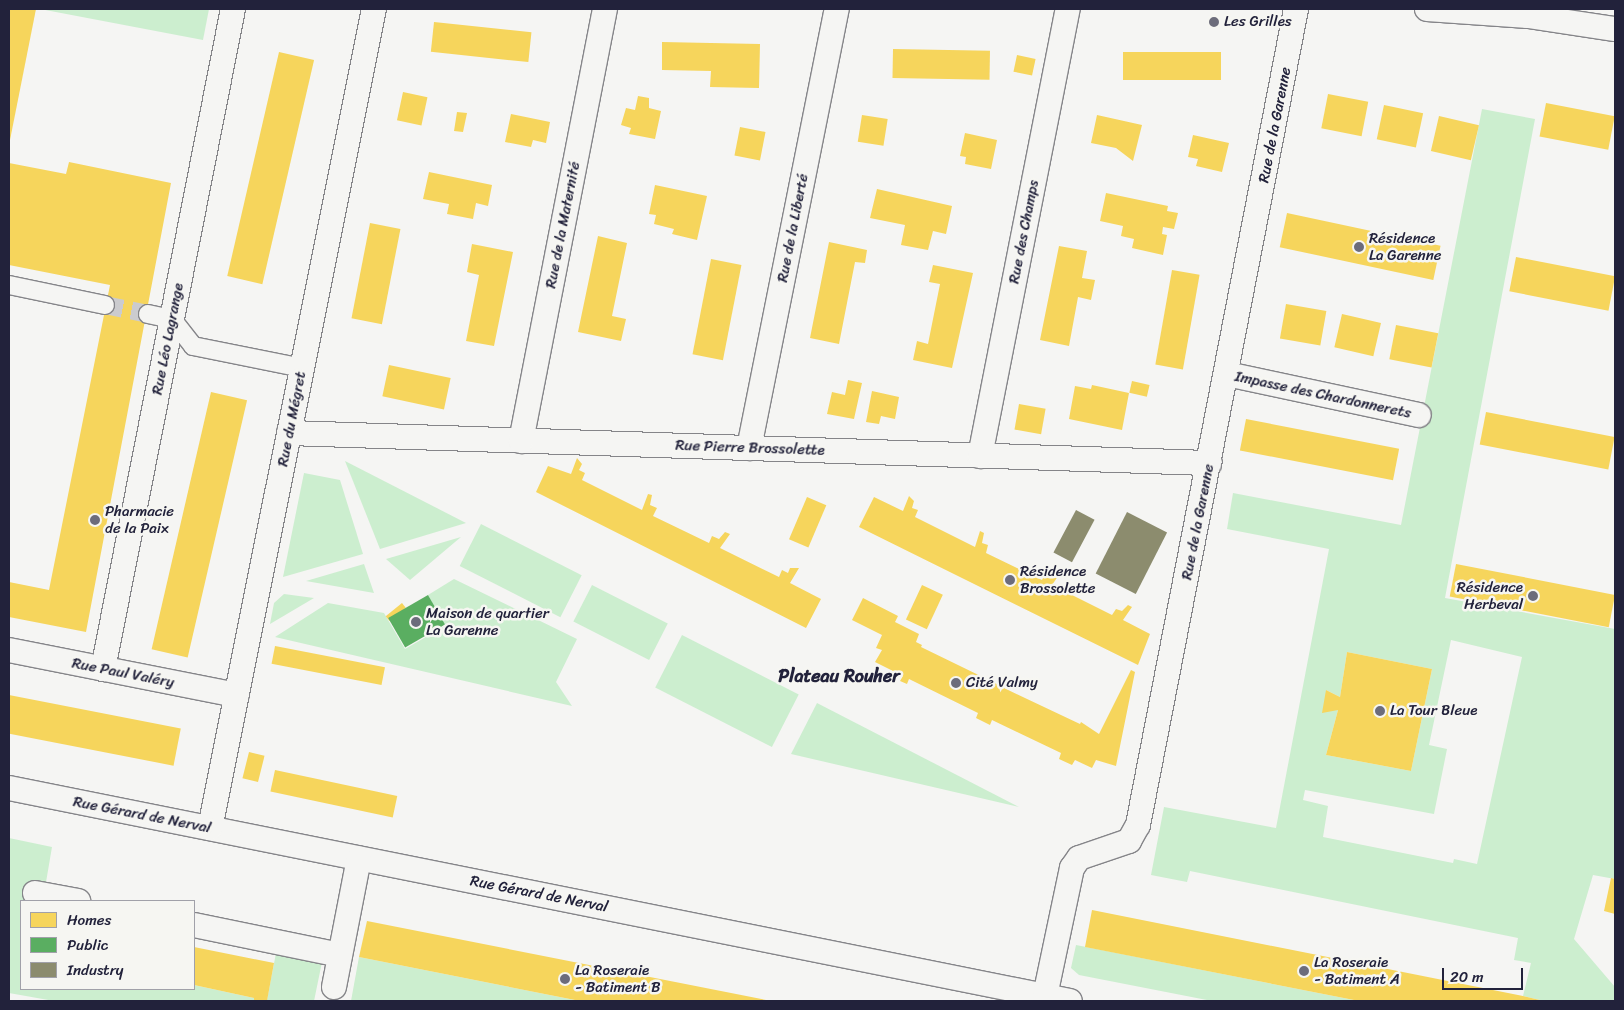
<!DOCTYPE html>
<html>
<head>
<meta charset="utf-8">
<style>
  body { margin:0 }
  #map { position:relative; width:1624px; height:1010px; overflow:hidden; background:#f5f5f3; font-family:Sriracha,sans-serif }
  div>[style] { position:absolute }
  .green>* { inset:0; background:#cceecf; transform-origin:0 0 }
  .homes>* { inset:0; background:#f6d55c; transform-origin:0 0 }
  .public>* { inset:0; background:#5aae61; transform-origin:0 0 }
  .industry>* { inset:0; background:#8c8c6e; transform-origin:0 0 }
  .pedestrian-tunnel>* { height:18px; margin-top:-9px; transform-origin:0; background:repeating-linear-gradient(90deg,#cbcbce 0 18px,transparent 0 27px) }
  .roads { filter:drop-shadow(1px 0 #858589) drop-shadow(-1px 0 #858589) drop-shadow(0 1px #858589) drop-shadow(0 -1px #858589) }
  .pedestrian>* { height:18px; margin:-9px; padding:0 9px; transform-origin:9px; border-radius:9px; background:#f5f5f3 }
  .minor>* { height:24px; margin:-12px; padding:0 12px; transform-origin:12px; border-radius:12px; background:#f5f5f3 }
  .dots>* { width:14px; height:14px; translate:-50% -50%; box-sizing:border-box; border:2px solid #f6f6f2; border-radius:50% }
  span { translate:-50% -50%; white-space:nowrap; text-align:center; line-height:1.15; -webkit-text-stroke:5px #f6f6f2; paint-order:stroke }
  .poi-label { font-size:15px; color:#22223b }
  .left { translate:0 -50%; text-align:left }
  .right { translate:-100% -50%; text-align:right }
  .street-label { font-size:15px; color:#22223b }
  .quarter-label { font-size:18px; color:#22223b; font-weight:700 }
  .frame { position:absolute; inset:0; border:10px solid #22223b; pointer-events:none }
  .legend { position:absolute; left:20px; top:900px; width:175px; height:90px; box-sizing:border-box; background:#f6f6f2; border:1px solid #a1a1a9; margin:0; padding:6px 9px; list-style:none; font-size:15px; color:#22223b }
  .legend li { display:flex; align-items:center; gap:10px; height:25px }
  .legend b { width:25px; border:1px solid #a1a1a9 }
  .scale { position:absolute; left:1442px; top:968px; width:81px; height:22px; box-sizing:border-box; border:2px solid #22223b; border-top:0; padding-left:6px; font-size:15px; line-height:18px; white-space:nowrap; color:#22223b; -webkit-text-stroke:4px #f6f6f2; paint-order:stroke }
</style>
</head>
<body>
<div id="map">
  <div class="green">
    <div style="clip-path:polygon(40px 9px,209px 9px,203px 40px)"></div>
    <div style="clip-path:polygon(evenodd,1482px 109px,1535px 119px,1445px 598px,1615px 629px,1615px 879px,1593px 875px,1574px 939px,1615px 987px,1615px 1001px,1544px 1001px,1523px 996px,1531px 963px,1514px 960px,1518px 938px,1190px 871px,1187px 882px,1151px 875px,1164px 807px,1276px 828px,1329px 549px,1227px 529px,1233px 493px,1401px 525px,1482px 109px,1451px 640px,1522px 657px,1477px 864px,1454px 859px,1453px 863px,1323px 837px,1328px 806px,1303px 800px,1305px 790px,1434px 814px,1447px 749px,1429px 745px,1451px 640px,1482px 109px,1347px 652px,1432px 669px,1411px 771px,1326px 755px,1338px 710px,1326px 690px,1340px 697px,1347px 652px)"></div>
    <div style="clip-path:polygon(345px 461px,466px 523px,380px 549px)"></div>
    <div style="clip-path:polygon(304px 473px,340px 480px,363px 554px,283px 577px)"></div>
    <div style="left:481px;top:524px;width:113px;height:47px;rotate:27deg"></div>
    <div style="clip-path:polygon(461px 537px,410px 580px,386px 559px)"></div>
    <div style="clip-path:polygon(364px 564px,374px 593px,306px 581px)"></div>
    <div style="clip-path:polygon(454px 579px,577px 639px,556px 682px,572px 706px,275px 637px,328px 603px,384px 613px,405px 649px,445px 626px,428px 595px)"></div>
    <div style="left:592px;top:585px;width:85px;height:41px;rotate:27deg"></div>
    <div style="clip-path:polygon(284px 594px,314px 598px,270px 624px,274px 603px)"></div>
    <div style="left:682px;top:635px;width:131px;height:59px;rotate:27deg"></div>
    <div style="clip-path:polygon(817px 703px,1019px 807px,791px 754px)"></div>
    <div style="clip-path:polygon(9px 838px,52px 847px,44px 894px,49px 901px,21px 901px,21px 989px,194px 989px,194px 985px,254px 998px,254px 1001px,54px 1001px,9px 993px)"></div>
    <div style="clip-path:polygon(1076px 945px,1359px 1001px,1212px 1001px,1079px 975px,1071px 968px)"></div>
    <div style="clip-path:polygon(276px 953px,322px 962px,314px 1001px,267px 1000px)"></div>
    <div style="clip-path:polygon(359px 957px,580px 1001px,351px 1001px)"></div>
  </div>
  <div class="homes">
    <div style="clip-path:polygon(9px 9px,36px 9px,10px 140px,9px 140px)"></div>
    <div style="left:434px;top:22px;width:98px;height:30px;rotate:6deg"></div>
    <div style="clip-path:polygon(662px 42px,760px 44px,759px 88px,710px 87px,711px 71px,662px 70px)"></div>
    <div style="left:893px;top:49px;width:97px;height:29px;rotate:1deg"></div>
    <div style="left:279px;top:52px;width:36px;height:230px;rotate:13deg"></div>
    <div style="left:1123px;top:52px;width:98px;height:28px"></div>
    <div style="left:1017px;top:55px;width:19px;height:17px;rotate:12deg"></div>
    <div style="left:403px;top:92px;width:25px;height:29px;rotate:12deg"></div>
    <div style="left:1328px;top:94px;width:41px;height:35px;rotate:11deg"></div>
    <div style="clip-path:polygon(638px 96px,649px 98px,649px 108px,661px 111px,655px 139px,629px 134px,631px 128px,621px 125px,626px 108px,635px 110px)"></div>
    <div style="left:1546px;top:103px;width:70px;height:34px;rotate:11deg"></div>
    <div style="left:1384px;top:105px;width:40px;height:35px;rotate:12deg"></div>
    <div style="clip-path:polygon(457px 112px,467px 113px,463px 132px,454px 131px)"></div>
    <div style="clip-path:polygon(511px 114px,550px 122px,546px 143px,533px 140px,531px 147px,505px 142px)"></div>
    <div style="left:862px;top:115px;width:26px;height:27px;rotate:9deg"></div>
    <div style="clip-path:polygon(1097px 115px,1142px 125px,1133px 161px,1116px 148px,1091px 143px)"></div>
    <div style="left:1439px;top:116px;width:41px;height:36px;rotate:13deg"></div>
    <div style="left:740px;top:127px;width:26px;height:29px;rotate:11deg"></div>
    <div style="clip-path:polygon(965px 133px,997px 140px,991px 169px,965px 164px,966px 157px,960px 156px)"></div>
    <div style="clip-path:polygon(1193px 135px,1229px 143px,1222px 172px,1196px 166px,1198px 159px,1188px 157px)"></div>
    <div style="clip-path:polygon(69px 162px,171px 183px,86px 632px,9px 617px,9px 582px,49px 590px,110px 285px,9px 265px,9px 163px,66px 174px)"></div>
    <div style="clip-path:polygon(429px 172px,492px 185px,488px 206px,476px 203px,473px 219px,447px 214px,449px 204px,423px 199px)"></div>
    <div style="clip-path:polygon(655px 185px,707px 196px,697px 240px,672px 234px,674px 229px,654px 224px,656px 215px,649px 214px)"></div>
    <div style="clip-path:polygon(877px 189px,952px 206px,946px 234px,933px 231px,928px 250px,901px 245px,905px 225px,870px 218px)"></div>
    <div style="clip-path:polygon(1106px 193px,1168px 206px,1167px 211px,1178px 213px,1174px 229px,1163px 227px,1162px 234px,1167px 235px,1163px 255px,1132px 248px,1134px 239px,1121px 236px,1123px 226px,1100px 221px)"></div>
    <div style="left:1287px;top:213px;width:157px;height:35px;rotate:12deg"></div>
    <div style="left:370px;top:223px;width:31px;height:97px;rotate:11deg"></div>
    <div style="clip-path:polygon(598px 236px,627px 243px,612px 316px,626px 319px,621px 341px,578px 332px)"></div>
    <div style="clip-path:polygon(829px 242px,867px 250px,865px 263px,855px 262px,839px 344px,810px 338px)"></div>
    <div style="clip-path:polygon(472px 244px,513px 252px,494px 346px,466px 341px,479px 275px,467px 272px)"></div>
    <div style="clip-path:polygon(1059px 246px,1087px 251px,1082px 278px,1095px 280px,1091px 300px,1078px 297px,1069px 346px,1040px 340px)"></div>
    <div style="left:1516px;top:257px;width:101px;height:35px;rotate:11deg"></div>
    <div style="left:711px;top:259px;width:31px;height:97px;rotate:11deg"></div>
    <div style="clip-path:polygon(933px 265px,973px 273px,952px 368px,913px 360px,917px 341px,928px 344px,940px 284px,929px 282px)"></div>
    <div style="left:1172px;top:270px;width:28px;height:96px;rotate:10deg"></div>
    <div style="left:1286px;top:304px;width:41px;height:35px;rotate:10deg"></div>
    <div style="left:1342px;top:314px;width:40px;height:34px;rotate:13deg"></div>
    <div style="left:1396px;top:325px;width:43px;height:35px;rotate:11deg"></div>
    <div style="left:389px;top:365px;width:63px;height:32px;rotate:12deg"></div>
    <div style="clip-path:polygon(848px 380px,862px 383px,854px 419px,827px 414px,832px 392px,845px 395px)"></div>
    <div style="left:1132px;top:381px;width:18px;height:12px;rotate:13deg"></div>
    <div style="clip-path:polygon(1092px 385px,1129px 393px,1122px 430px,1069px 419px,1075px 386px,1091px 389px)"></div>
    <div style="clip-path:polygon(872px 391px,899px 397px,895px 419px,881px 416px,879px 424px,866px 422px)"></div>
    <div style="left:211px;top:392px;width:37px;height:264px;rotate:13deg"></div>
    <div style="left:1019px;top:404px;width:27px;height:26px;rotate:10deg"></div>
    <div style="left:1486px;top:412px;width:131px;height:33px;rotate:11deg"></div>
    <div style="left:1246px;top:419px;width:156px;height:32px;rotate:11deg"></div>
    <div style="clip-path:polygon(577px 458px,582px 464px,579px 470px,585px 473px,582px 480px,642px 510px,648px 494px,652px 495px,650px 505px,657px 508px,653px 516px,709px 543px,712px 536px,719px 539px,725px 532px,730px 534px,720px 548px,779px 577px,782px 570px,788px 573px,790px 568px,799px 568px,790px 583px,821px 599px,806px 628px,536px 492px,548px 466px,571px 474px)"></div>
    <div style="clip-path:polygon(909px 496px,914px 501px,912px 508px,918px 510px,915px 517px,975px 547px,980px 531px,984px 533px,982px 543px,988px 545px,986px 553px,1042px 580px,1045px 574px,1051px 576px,1057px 570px,1061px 572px,1052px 585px,1112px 615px,1116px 609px,1122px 611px,1128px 605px,1132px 607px,1123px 620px,1150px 634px,1138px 665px,859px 527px,874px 497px,903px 511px)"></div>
    <div style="left:807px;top:497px;width:21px;height:46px;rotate:23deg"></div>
    <div style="left:1456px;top:564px;width:162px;height:33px;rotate:11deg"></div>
    <div style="left:922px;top:585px;width:23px;height:38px;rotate:25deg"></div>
    <div style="clip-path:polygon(863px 598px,898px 616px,895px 622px,919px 634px,916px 642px,922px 645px,921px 647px,997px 684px,998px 682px,1005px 685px,1004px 688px,1080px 724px,1081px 722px,1099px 734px,1131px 670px,1135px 672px,1116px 766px,1096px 760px,1092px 768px,1075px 760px,1072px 765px,1059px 759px,1061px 753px,992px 720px,990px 725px,976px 718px,978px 713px,909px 679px,907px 684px,900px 681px,903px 676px,875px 662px,882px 650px,876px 648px,882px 635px,852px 620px)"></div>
    <div style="left:402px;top:603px;width:6px;height:21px;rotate:51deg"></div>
    <div style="left:275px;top:646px;width:112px;height:18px;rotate:11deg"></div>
    <div style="clip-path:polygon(1347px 652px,1432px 669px,1411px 771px,1326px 755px,1338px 710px,1322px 713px,1326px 690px,1340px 697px)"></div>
    <div style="left:9px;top:695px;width:175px;height:38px;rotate:11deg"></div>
    <div style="left:249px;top:752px;width:16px;height:27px;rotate:14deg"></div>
    <div style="left:275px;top:770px;width:125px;height:22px;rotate:12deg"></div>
    <div style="clip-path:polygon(1611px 878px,1615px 879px,1615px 914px,1604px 911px)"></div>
    <div style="clip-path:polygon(1092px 910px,1523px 996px,1544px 1001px,1359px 1001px,1085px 947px)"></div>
    <div style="clip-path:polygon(367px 921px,766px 1000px,766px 1001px,580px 1001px,359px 957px)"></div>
    <div style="clip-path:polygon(194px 947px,274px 963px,267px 1001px,254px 1001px,254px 998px,194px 985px)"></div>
  </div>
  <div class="public">
    <div style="left:428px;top:595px;width:34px;height:46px;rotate:60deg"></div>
  </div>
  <div class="industry">
    <div style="left:1076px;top:510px;width:21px;height:48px;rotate:28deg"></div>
    <div style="left:1127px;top:512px;width:45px;height:69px;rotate:27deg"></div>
  </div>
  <div class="pedestrian-tunnel">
    <div style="left:105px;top:305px;width:44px;rotate:11.8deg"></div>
  </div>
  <div class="roads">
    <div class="pedestrian">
      <div style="left:9px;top:285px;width:98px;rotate:11.8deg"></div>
      <div style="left:148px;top:314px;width:25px;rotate:12deg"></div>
      <div style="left:172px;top:319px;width:34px;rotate:52deg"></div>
      <div style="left:193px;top:346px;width:111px;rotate:11.4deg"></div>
    </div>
    <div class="minor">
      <div style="left:1427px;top:9px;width:101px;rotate:4deg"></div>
      <div style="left:1528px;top:16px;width:88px;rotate:8.5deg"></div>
      <div style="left:1227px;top:374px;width:196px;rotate:12.1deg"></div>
      <div style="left:289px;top:433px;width:921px;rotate:1.87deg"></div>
      <div style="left:521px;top:441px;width:440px;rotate:-79deg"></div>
      <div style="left:749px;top:448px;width:448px;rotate:-78.7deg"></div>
      <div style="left:980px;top:456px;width:456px;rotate:-78.9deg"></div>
      <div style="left:9px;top:650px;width:232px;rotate:11.2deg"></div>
      <div style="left:103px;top:669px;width:673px;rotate:-78.86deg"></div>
      <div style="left:9px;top:788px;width:1082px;rotate:11.35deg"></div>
      <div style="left:210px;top:828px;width:835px;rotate:-78.68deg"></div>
      <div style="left:35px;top:893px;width:44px;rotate:10.5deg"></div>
      <div style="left:194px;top:925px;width:149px;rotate:11.6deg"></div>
      <div style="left:334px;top:987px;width:131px;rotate:-79deg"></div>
      <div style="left:1045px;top:996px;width:131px;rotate:-78.1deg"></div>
      <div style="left:1072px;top:868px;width:12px;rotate:-55deg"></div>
      <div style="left:1079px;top:858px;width:53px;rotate:-18.8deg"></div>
      <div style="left:1129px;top:841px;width:18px;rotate:-61deg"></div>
      <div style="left:1138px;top:825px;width:831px;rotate:-79.04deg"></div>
    </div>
  </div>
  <div class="dots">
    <div style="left:1214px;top:22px;background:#6c6c7b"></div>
    <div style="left:1359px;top:247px;background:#6c6c7b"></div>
    <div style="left:95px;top:520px;background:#6c6c7b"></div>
    <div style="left:1010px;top:580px;background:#6c6c7b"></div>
    <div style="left:1533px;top:596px;background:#6c6c7b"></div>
    <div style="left:416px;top:622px;background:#6c6c7b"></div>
    <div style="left:956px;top:683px;background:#6c6c7b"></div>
    <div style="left:1380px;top:711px;background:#6c6c7b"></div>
    <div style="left:1304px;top:971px;background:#6c6c7b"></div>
    <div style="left:565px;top:979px;background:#6c6c7b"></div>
  </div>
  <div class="poi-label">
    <span class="left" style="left:1224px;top:22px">Les Grilles</span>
    <span class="left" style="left:1369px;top:247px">Résidence<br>La Garenne</span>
    <span class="left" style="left:105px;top:520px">Pharmacie<br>de la Paix</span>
    <span class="left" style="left:1020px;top:580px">Résidence<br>Brossolette</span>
    <span class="right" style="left:1523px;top:596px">Résidence<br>Herbeval</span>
    <span class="left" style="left:426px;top:622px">Maison de quartier<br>La Garenne</span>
    <span class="left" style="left:966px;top:683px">Cité Valmy</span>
    <span class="left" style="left:1390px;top:711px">La Tour Bleue</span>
    <span class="left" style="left:1314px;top:971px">La Roseraie<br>- Batiment A</span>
    <span class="left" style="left:575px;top:979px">La Roseraie<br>- Batiment B</span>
  </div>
  <div class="street-label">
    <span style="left:1275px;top:125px;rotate:-79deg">Rue de la Garenne</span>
    <span style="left:563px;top:225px;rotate:-79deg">Rue de la Maternité</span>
    <span style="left:793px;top:228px;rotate:-79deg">Rue de la Liberté</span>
    <span style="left:1024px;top:232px;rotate:-79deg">Rue des Champs</span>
    <span style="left:168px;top:339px;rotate:-79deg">Rue Léo Lagrange</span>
    <span style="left:1323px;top:395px;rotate:12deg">Impasse des Chardonnerets</span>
    <span style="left:292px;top:419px;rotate:-79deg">Rue du Mégret</span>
    <span style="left:750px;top:448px;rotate:2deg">Rue Pierre Brossolette</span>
    <span style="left:1198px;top:522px;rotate:-79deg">Rue de la Garenne</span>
    <span style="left:123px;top:673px;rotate:11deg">Rue Paul Valéry</span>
    <span style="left:142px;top:815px;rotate:11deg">Rue Gérard de Nerval</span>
    <span style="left:539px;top:894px;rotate:11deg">Rue Gérard de Nerval</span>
  </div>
  <div class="quarter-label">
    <span style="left:839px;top:676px">Plateau Rouher</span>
  </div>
  <div class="frame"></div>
  <ul class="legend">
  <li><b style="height:14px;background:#f6d55c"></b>Homes</li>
  <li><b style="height:14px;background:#5aae61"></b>Public</li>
  <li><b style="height:14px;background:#8c8c6e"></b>Industry</li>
  </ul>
  <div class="scale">20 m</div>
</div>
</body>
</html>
